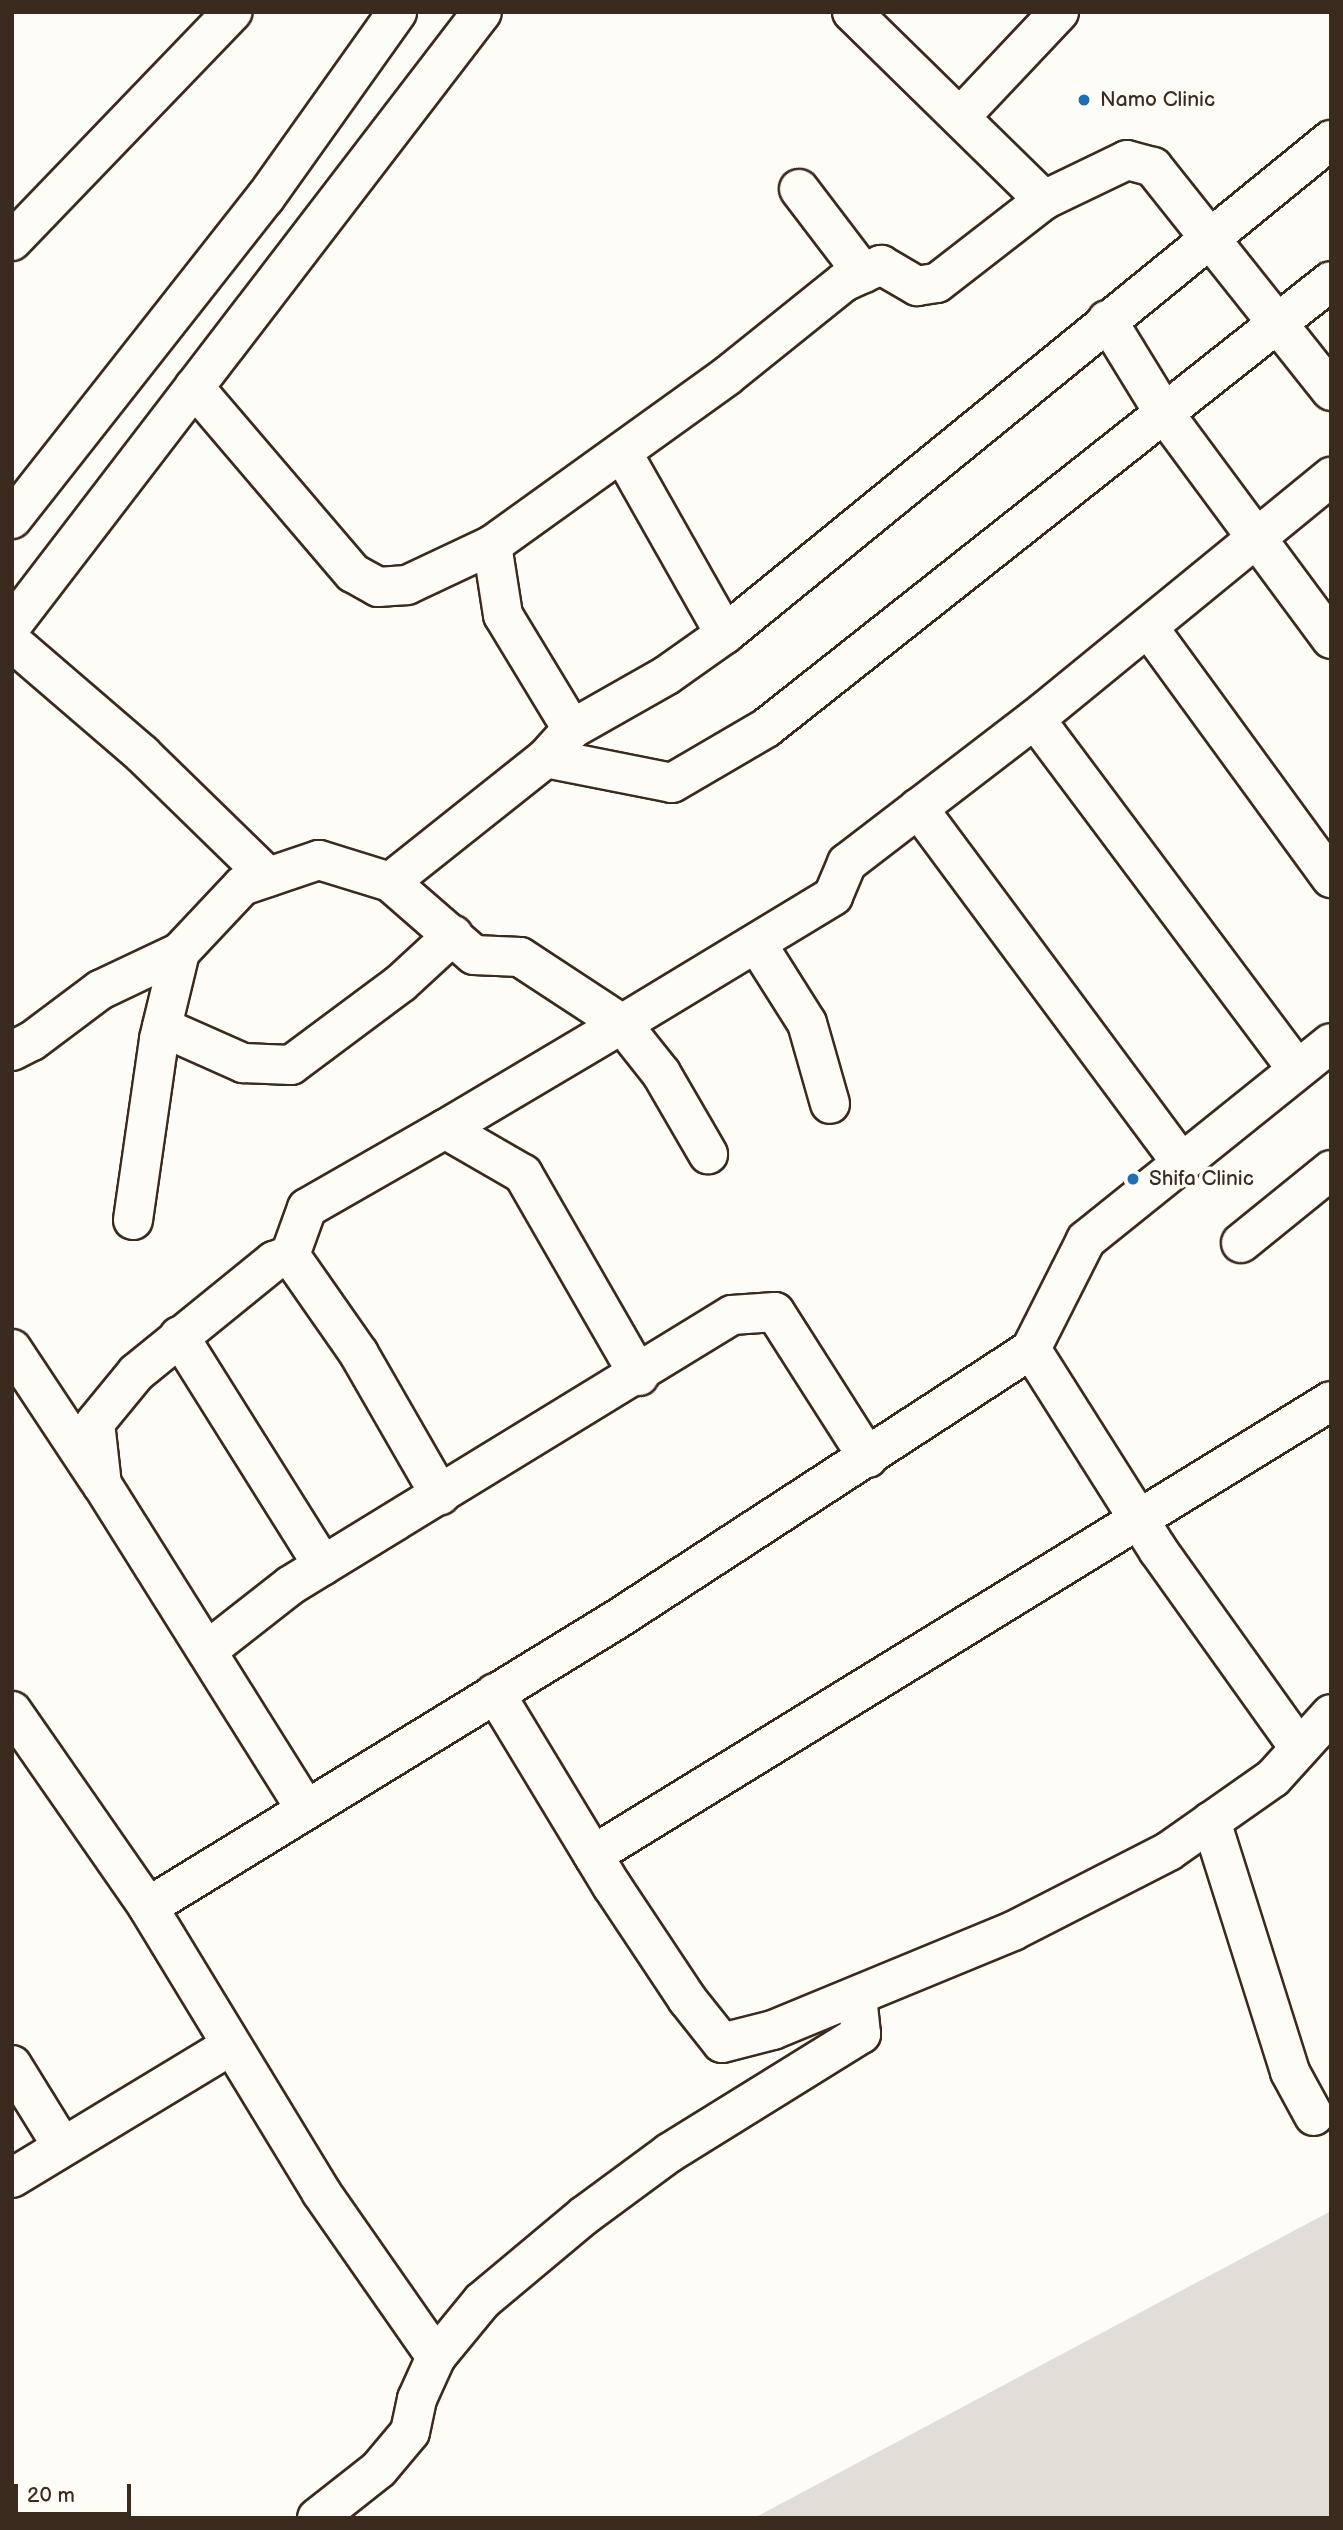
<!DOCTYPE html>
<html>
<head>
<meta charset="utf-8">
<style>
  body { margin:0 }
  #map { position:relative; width:1343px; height:2530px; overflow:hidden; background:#fdfcf7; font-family:"Balsamiq Sans",sans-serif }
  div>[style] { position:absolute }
  .green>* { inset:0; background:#e1ded7 }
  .roads { filter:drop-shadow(2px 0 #3b2a1e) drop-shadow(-2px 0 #3b2a1e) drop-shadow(0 2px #3b2a1e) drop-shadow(0 -2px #3b2a1e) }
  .minor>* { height:38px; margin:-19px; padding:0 19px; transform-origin:19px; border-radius:19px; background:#fdfcf7 }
  .major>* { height:38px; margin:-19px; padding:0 19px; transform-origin:19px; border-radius:19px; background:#fdfcf7 }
  .dots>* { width:19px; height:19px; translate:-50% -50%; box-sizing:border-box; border:4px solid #fdfcf7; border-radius:50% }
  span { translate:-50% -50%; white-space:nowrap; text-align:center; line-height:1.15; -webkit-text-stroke:7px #fdfcf7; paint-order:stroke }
  .poi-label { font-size:21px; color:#3b2a1e }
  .left { translate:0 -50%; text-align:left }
  .frame { position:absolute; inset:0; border:14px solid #3b2a1e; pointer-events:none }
  .scale { position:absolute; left:14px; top:2484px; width:117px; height:32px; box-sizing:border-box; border:4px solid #3b2a1e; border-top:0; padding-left:9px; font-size:21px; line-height:24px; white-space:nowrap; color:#3b2a1e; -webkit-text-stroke:5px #fdfcf7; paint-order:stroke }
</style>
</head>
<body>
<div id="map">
  <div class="green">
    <div style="clip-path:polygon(1331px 2211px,1331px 2518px,754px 2518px)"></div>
  </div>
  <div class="roads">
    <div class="minor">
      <div style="left:852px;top:12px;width:269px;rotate:44.4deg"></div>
      <div style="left:961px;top:116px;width:143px;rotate:-46.7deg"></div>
      <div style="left:799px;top:189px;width:106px;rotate:52.7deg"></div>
      <div style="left:12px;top:241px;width:318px;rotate:-46.1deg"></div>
      <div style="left:1107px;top:320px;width:109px;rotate:58.5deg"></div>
      <div style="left:1164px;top:413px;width:281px;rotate:53.5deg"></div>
      <div style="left:194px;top:387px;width:245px;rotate:49.5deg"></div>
      <div style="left:353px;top:573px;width:29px;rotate:29deg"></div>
      <div style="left:378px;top:587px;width:29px;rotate:-4deg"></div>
      <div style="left:407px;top:585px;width:94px;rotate:-25.2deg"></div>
      <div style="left:623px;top:454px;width:207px;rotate:60.5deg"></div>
      <div style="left:1148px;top:627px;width:311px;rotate:53.9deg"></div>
      <div style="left:12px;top:642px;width:172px;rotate:40.7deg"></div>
      <div style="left:142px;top:754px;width:176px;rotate:44.3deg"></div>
      <div style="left:1035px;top:719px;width:437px;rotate:53.2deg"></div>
      <div style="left:572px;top:729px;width:133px;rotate:-121.2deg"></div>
      <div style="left:503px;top:615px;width:71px;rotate:-98.9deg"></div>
      <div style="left:492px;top:545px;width:289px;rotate:-35.7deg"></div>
      <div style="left:727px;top:376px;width:150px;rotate:-38.8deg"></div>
      <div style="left:844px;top:282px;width:41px;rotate:-24.7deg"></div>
      <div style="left:881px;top:265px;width:42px;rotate:30.3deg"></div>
      <div style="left:917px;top:286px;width:20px;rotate:-9deg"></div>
      <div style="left:937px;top:283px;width:135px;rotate:-37.8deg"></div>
      <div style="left:1044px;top:200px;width:92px;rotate:-25.7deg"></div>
      <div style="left:1127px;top:160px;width:27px;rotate:15deg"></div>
      <div style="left:1153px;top:167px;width:286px;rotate:51.5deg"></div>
      <div style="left:546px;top:758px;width:128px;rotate:11.2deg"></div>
      <div style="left:672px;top:783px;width:109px;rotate:-30.3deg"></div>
      <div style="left:766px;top:728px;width:720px;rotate:-38.35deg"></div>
      <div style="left:918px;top:808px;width:440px;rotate:53.4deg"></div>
      <div style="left:390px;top:882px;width:199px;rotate:-38.5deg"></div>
      <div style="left:546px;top:758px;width:39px;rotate:-48deg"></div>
      <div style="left:572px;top:729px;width:109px;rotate:-29.6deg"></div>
      <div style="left:667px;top:675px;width:71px;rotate:-35.3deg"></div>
      <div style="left:725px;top:634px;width:782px;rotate:-39.19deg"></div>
      <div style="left:757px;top:944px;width:93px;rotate:57.7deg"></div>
      <div style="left:807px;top:1023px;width:84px;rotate:74.1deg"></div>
      <div style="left:162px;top:1027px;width:89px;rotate:24deg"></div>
      <div style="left:243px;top:1063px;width:48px;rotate:2.4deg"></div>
      <div style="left:291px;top:1065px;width:137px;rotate:-36.7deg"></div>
      <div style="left:401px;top:983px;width:71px;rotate:-42.7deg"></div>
      <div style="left:12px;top:1051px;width:22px;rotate:-27deg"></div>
      <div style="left:32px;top:1041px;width:85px;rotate:-36.9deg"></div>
      <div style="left:100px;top:990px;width:89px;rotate:-25.4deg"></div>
      <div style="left:445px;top:1129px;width:206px;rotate:-30.7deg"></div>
      <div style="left:622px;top:1024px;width:63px;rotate:51.5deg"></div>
      <div style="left:661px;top:1073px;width:94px;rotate:59.9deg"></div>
      <div style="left:133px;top:1220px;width:183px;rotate:-81.8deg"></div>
      <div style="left:159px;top:1039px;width:89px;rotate:-76.4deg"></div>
      <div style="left:180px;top:952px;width:91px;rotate:-46.8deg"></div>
      <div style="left:242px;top:886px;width:81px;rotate:-18.7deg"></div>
      <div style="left:319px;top:860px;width:74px;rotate:17.2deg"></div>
      <div style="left:390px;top:882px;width:111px;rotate:41deg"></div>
      <div style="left:474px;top:955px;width:46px;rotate:2.5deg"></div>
      <div style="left:520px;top:957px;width:122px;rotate:33.3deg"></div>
      <div style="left:622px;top:1024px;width:247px;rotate:-31.2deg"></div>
      <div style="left:833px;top:896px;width:36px;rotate:-67deg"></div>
      <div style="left:847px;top:863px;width:250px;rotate:-37.5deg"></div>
      <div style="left:1045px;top:711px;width:370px;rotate:-39.3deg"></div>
      <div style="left:1241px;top:1243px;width:116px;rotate:-39deg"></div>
      <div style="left:290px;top:1255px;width:50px;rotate:-70.1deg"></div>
      <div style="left:307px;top:1208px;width:159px;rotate:-29.8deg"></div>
      <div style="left:445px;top:1129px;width:90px;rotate:30deg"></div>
      <div style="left:523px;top:1174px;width:233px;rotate:60.1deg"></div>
      <div style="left:179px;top:1336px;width:271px;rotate:57.9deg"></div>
      <div style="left:12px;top:1349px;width:156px;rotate:56.5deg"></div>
      <div style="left:1031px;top:1349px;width:238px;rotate:57.7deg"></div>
      <div style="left:1158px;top:1550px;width:243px;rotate:54.5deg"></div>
      <div style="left:208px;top:1650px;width:105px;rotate:-38.1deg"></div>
      <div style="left:291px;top:1585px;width:517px;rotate:-31.48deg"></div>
      <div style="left:732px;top:1315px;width:43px;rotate:-4deg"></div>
      <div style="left:775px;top:1312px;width:173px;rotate:57.5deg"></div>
      <div style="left:495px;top:1693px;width:226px;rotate:58.8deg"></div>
      <div style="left:612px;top:1886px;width:136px;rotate:56.4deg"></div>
      <div style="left:687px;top:1999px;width:56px;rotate:51.5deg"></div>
      <div style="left:722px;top:2043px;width:53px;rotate:-14.3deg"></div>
      <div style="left:773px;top:2030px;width:260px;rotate:-22.4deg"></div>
      <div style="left:1013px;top:1931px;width:175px;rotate:-27.1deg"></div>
      <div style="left:1169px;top:1851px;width:127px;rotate:-35.1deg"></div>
      <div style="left:1273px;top:1778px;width:86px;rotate:-47.8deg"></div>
      <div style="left:12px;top:1711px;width:239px;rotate:55.2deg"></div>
      <div style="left:148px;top:1907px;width:333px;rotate:58.7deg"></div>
      <div style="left:321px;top:2192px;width:201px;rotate:55.1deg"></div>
      <div style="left:305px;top:1808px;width:381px;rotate:-122.1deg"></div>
      <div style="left:102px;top:1485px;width:62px;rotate:-96.4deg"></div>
      <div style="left:95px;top:1423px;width:65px;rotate:-50.6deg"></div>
      <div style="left:136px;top:1373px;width:178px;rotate:-39.1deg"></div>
      <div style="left:274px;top:1261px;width:17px;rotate:-21deg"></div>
      <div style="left:290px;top:1255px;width:121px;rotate:55.1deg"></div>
      <div style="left:359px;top:1354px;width:163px;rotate:60.1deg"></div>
      <div style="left:1211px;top:1821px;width:263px;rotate:72.5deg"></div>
      <div style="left:1290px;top:2072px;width:50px;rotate:61.4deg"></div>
      <div style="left:593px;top:1855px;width:866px;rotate:-31.6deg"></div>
      <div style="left:148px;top:1907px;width:553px;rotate:-31.53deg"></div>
      <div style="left:619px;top:1618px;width:492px;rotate:-33.1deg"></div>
      <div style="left:1031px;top:1349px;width:122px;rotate:-63.2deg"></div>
      <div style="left:1086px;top:1240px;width:314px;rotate:-38.8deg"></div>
      <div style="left:12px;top:2065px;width:95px;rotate:58.3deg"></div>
      <div style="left:12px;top:2178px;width:255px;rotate:-31.2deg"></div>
      <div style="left:317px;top:2518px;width:79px;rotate:-38.3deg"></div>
      <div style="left:379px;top:2469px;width:48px;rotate:-50deg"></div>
      <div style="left:410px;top:2432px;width:34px;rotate:-78deg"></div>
      <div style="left:417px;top:2399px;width:46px;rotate:-65.7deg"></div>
      <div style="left:436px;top:2357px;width:72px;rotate:-50.6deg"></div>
      <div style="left:482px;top:2301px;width:134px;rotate:-39.9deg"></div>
      <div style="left:585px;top:2215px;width:104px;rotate:-36.4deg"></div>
      <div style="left:669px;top:2153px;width:226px;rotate:-31.8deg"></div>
      <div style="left:861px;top:2034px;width:38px;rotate:-96deg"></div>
    </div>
    <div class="major">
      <div style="left:12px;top:519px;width:409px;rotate:-51.8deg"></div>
      <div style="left:265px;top:198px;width:228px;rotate:-54.6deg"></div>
      <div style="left:12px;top:625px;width:772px;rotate:-52.52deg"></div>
    </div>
  </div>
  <div class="dots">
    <div style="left:1084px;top:100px;background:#1f6fb2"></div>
    <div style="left:1133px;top:1179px;background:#1f6fb2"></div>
  </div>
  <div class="poi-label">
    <span class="left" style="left:1100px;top:100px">Namo Clinic</span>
    <span class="left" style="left:1149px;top:1179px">Shifa Clinic</span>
  </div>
  <div class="frame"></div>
  <div class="scale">20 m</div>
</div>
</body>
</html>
